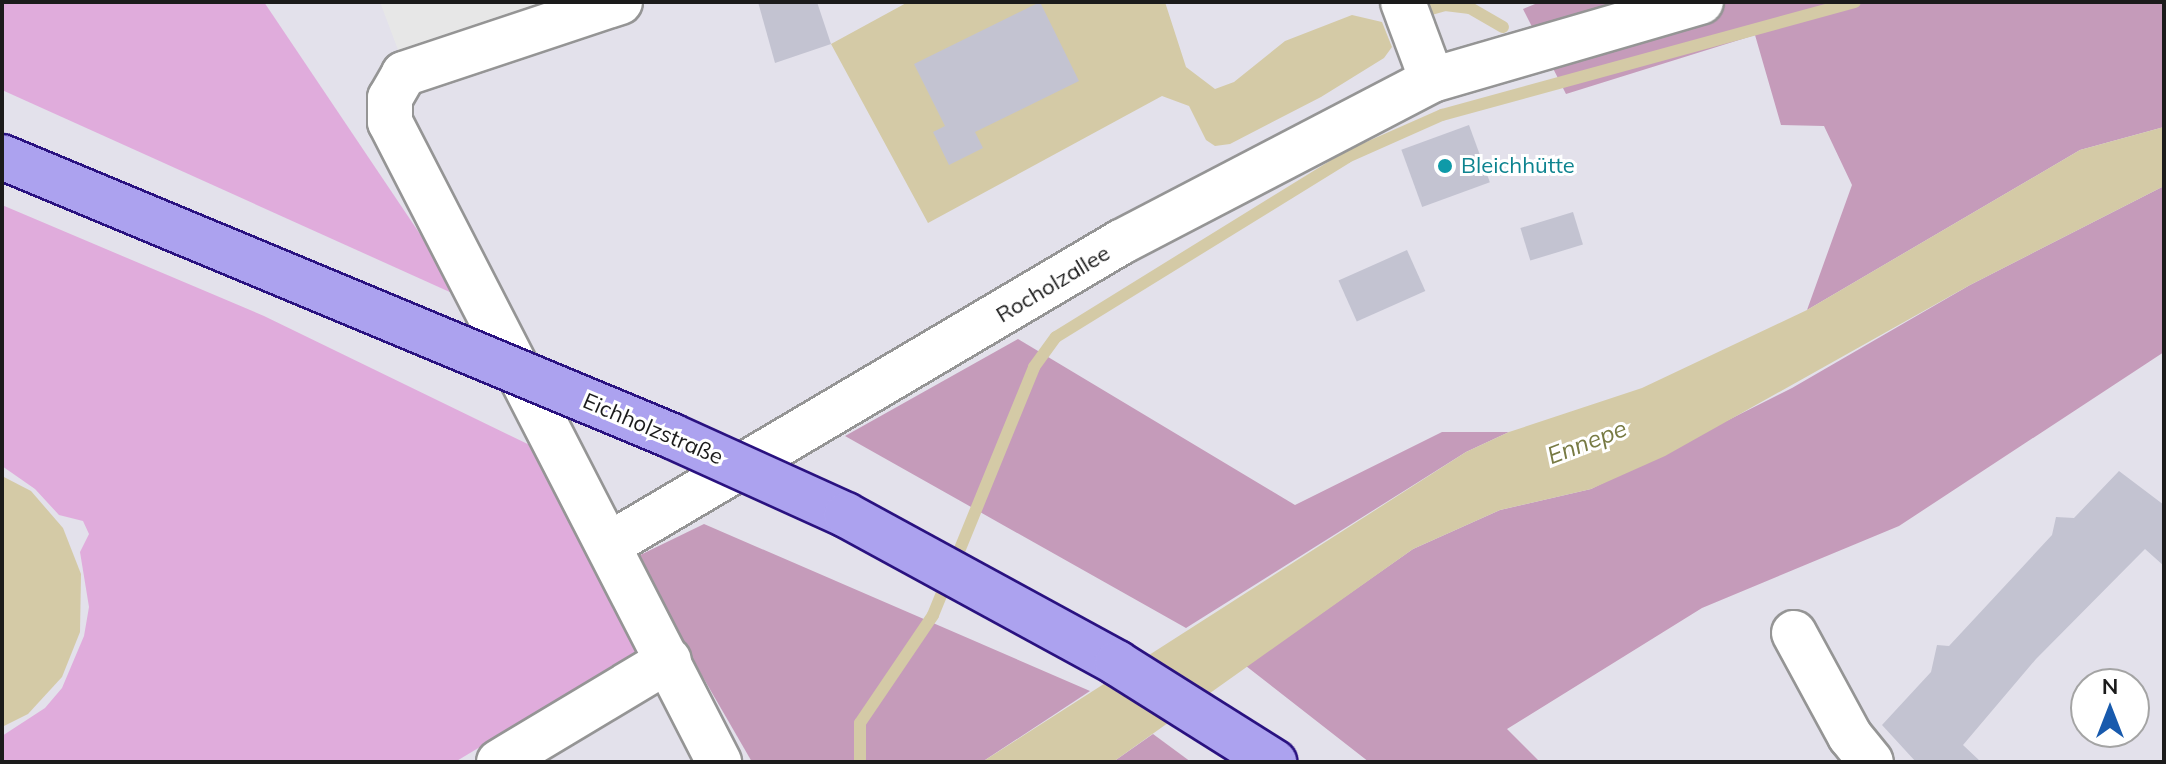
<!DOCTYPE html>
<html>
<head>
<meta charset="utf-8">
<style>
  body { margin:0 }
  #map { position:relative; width:2166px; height:764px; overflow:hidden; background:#e3e1eb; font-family:Mulish,sans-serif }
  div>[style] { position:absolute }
  .grass>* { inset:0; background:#e0acdc }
  .forest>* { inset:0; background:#c59bba }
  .parking>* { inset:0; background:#e7e7e7 }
  .water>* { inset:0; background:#d4caa6 }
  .stream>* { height:12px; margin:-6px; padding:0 6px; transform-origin:6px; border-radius:6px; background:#d4caa6 }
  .building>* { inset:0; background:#c3c3d1; transform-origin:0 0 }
  .roads { filter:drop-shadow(2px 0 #959595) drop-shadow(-2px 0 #959595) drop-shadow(0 2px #959595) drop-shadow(0 -2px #959595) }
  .minor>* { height:44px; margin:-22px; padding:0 22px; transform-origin:22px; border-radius:22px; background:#fff }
  .bridges { filter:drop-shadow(2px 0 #2a1280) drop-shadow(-2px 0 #2a1280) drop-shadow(0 2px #2a1280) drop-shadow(0 -2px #2a1280) }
  .major-bridge>* { height:44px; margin:-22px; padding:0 22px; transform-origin:22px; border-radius:22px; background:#aca2ef }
  .dots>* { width:22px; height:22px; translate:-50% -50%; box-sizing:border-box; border:4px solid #fff; border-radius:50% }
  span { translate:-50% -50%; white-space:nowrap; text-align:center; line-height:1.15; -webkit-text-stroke:6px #fff; paint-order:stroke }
  .culture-label { font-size:22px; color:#0d838f }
  .left { translate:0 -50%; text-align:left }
  .street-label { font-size:22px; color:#1b1b1b }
  .water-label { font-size:24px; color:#777a43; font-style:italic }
  .frame { position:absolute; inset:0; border:4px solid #1b1b1b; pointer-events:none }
  .north { position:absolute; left:2070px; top:668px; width:80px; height:80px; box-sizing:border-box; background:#fff; border:2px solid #a4a4a4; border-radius:50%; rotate:0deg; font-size:22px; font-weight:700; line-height:32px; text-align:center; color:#1b1b1b }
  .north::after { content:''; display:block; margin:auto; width:28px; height:36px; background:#185aad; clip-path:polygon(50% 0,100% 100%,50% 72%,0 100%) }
</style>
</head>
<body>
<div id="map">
  <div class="grass">
    <div style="clip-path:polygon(2px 2px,264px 2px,463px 298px,2px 90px)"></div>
    <div style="clip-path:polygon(2px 205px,264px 316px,538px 449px,636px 653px,455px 762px,2px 762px,2px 736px,45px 708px,62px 688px,84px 636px,89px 607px,80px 552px,89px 534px,83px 521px,59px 515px,35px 489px,2px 466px)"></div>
  </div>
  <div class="forest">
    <div style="clip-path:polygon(1540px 2px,2164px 2px,2164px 127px,2080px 150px,1807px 310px,1852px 185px,1824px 126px,1781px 125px,1755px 35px,1566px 94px,1523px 9px)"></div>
    <div style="clip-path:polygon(2164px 186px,2164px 352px,1899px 526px,1702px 608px,1507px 729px,1540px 762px,1369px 762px,1246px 666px,1413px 549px,1500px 510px,1591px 489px,1792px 388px,1970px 285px)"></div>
    <div style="clip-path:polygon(1018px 339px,1295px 505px,1442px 432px,1509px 432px,1466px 452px,1186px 628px,845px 436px)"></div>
    <div style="clip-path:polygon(704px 524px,1090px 691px,982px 762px,752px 762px,634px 558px)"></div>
    <div style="clip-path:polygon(1153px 734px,1191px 762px,1113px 762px)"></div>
  </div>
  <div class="parking">
    <div style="clip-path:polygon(380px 2px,604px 2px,403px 63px)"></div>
  </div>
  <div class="water">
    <div style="clip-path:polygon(908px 2px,1165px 2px,1186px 67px,1215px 89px,1234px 82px,1285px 41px,1352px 15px,1382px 22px,1392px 47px,1384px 58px,1321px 97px,1230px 144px,1215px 146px,1206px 140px,1189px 106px,1162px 96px,928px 223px,831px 44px)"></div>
    <div style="clip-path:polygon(2164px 127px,2164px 186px,1970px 285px,1665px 456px,1591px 489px,1500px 510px,1413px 549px,1113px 762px,982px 762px,1466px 452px,1509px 432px,1642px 388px,1807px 310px,2080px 150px)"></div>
    <div style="clip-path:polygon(2px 476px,31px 491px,63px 528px,81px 574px,80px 632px,62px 677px,28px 714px,2px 727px)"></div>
  </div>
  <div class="stream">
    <div style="left:1424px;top:11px;width:22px;rotate:-16deg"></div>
    <div style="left:1445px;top:5px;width:25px;rotate:7deg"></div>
    <div style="left:1470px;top:8px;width:38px;rotate:30deg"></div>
    <div style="left:860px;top:762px;width:39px;rotate:-90deg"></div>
    <div style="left:860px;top:723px;width:130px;rotate:-55.9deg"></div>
    <div style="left:933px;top:615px;width:268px;rotate:-67.8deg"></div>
    <div style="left:1034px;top:367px;width:37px;rotate:-54deg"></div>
    <div style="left:1056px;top:337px;width:342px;rotate:-31.7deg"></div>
    <div style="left:1347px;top:157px;width:104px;rotate:-23.9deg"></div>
    <div style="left:1442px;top:115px;width:428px;rotate:-15.3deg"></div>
  </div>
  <div class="building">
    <div style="clip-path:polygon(758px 2px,817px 2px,831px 44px,775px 63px)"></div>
    <div style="clip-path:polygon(1040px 2px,1079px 81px,975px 132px,983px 148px,949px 165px,933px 132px,945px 126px,914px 64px)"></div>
    <div style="left:1469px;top:125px;width:61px;height:72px;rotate:70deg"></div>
    <div style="left:1573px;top:212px;width:34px;height:55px;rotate:73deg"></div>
    <div style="left:1407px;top:250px;width:45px;height:75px;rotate:66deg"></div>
    <div style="clip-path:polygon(2119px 471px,2164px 505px,2164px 566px,2145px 549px,2036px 659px,1963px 745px,1981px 762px,1916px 762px,1882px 725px,1931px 672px,1937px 645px,1949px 646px,2015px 575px,2052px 535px,2056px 517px,2074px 518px)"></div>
  </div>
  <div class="roads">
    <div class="minor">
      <div style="left:620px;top:2px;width:228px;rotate:161.6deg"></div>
      <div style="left:404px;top:74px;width:28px;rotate:120deg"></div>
      <div style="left:390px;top:98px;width:24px;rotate:90deg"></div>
      <div style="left:390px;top:122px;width:720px;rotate:62.79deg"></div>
      <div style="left:1403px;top:2px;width:83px;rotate:69.6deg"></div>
      <div style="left:610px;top:544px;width:594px;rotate:-30.58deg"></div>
      <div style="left:1121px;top:242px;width:351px;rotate:-27.5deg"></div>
      <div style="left:1432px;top:80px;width:280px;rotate:-16.2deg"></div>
      <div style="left:1794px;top:633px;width:117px;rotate:61.5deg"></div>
      <div style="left:1850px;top:736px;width:33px;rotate:51deg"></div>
      <div style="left:499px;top:762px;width:198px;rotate:-31deg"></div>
    </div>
  </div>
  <div class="bridges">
    <div class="major-bridge">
      <div style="left:2px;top:157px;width:726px;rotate:22.61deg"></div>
      <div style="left:672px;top:436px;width:191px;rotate:24.4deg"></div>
      <div style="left:846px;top:515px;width:309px;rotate:28.6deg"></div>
      <div style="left:1117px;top:663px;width:186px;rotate:32.2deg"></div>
    </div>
  </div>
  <div class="dots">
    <div style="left:1445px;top:166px;background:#0f9aa8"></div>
  </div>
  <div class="culture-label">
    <span class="left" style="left:1461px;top:166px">Bleichhütte</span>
  </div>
  <div class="street-label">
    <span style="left:1053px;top:284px;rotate:-31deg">Rocholzallee</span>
    <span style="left:653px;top:429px;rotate:23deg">Eichholzstraße</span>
  </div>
  <div class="water-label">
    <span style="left:1587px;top:442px;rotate:-21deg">Ennepe</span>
  </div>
  <div class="frame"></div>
  <div class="north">N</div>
</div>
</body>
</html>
